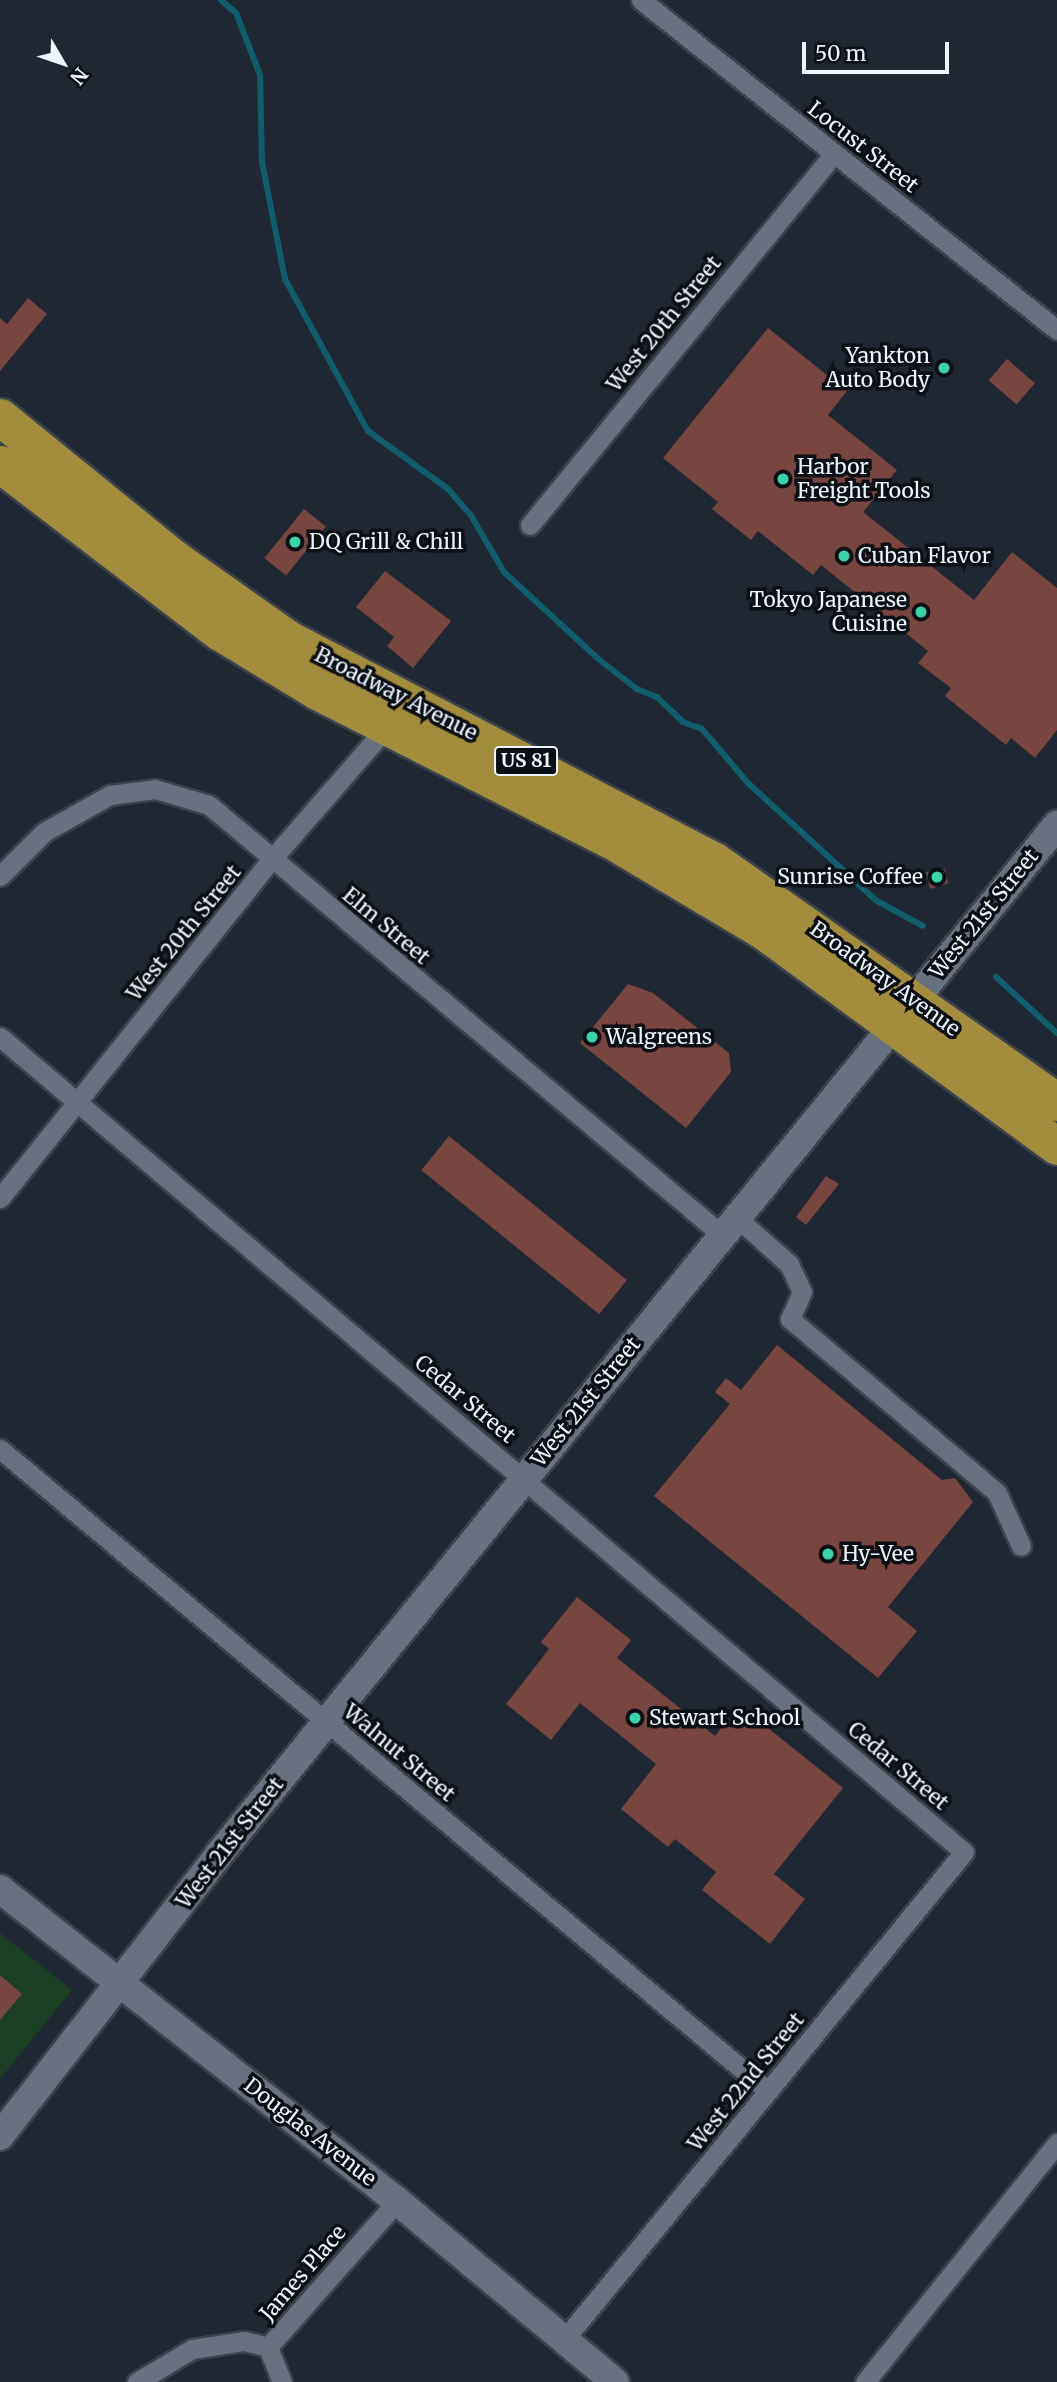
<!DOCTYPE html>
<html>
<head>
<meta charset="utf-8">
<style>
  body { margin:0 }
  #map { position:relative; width:1057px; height:2382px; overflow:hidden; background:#1e2732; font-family:Merriweather,serif }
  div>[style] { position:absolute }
  .green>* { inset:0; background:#1b3f25 }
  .stream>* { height:6px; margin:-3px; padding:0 3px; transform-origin:3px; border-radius:3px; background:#105d6c }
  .building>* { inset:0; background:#794540; transform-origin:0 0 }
  .roads { filter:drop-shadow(2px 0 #3b424c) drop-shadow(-2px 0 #3b424c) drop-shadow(0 2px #3b424c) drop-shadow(0 -2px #3b424c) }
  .street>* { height:19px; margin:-9.5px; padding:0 9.5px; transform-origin:9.5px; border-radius:9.5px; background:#67717f }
  .secondary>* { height:28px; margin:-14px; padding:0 14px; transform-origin:14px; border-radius:14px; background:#67717f }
  .highway>* { height:37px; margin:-18.5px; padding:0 18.5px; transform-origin:18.5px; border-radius:18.5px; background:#a28d3c }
  .dots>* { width:19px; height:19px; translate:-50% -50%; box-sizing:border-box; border:4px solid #0c1015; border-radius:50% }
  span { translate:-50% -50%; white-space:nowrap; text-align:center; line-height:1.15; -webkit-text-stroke:7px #0c1015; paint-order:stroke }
  .shield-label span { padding:2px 5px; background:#0c1015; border:2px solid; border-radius:5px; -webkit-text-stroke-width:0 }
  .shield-label { font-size:19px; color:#eef4fb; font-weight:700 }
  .street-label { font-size:21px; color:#eef4fb }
  .poi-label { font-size:21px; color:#eef4fb }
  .right { translate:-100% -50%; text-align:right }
  .left { translate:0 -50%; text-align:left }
  .north { position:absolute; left:28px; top:28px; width:70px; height:70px; -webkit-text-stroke:5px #0c1015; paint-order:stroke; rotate:129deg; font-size:19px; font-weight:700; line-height:28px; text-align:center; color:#eef4fb }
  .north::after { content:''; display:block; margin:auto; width:24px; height:32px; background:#eef4fb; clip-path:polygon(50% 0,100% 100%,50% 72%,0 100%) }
  .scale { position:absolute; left:802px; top:42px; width:147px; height:32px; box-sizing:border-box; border:4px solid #eef4fb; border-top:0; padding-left:9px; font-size:21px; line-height:24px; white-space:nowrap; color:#eef4fb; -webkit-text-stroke:5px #0c1015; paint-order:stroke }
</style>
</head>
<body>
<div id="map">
  <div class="green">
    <div style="clip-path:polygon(0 1933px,72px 1990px,0 2079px)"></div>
  </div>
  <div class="stream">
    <div style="left:221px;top:0;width:20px;rotate:41deg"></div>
    <div style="left:236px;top:13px;width:66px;rotate:68.8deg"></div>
    <div style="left:260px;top:75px;width:87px;rotate:88.7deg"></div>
    <div style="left:262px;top:162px;width:119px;rotate:78.9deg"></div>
    <div style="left:285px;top:279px;width:173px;rotate:61.4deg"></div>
    <div style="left:368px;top:431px;width:99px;rotate:35.9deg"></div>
    <div style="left:448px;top:489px;width:33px;rotate:49deg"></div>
    <div style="left:470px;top:514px;width:67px;rotate:59.6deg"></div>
    <div style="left:504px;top:572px;width:125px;rotate:42.7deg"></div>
    <div style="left:596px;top:657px;width:52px;rotate:38deg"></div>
    <div style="left:637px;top:689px;width:22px;rotate:22deg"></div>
    <div style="left:657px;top:697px;width:36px;rotate:44deg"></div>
    <div style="left:683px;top:722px;width:20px;rotate:20deg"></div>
    <div style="left:702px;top:729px;width:71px;rotate:49.6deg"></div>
    <div style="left:748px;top:783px;width:175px;rotate:42.5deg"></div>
    <div style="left:877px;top:901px;width:52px;rotate:28.5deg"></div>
    <div style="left:996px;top:977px;width:83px;rotate:42.6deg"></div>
  </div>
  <div class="building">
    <div style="clip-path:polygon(28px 298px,47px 314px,0 371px,0 318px,7px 324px)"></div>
    <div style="clip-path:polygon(768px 328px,847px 391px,828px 415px,897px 470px,863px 512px,974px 600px,1012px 552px,1057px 588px,1057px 730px,1035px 758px,1011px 738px,1006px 745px,945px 696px,951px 688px,918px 663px,928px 651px,821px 565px,813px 575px,758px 531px,751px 540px,712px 509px,718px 502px,663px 458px)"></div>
    <div style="left:1007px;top:359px;width:37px;height:28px;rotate:41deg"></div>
    <div style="left:304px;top:509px;width:28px;height:63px;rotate:39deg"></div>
    <div style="clip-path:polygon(385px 571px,451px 621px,413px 668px,387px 646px,394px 637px,356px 607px)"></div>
    <div style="clip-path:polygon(945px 869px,948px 883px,930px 889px,926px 872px)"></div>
    <div style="clip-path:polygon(628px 984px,653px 993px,729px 1053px,731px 1072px,686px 1128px,580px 1043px)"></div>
    <div style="left:449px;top:1136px;width:229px;height:44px;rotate:39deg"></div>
    <div style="clip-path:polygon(826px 1176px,839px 1184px,806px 1225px,796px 1217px)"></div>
    <div style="clip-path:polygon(777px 1345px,942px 1480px,955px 1478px,973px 1502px,888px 1607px,917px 1631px,878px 1678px,654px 1496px,730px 1404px,715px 1392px,726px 1378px,741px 1390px)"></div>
    <div style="clip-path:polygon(577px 1597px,631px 1640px,617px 1658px,715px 1736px,739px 1705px,843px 1788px,774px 1874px,805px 1899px,770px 1944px,702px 1890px,716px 1872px,675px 1839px,668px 1847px,621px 1809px,656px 1764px,580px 1703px,551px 1740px,506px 1704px,549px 1649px,541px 1642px)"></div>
    <div style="clip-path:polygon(0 1975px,22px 1994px,0 2020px)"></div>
  </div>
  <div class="roads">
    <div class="street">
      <div style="left:641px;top:0;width:531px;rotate:38.42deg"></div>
      <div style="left:530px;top:525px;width:480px;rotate:-50.7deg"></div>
      <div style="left:0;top:876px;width:62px;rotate:-45deg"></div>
      <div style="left:44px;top:832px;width:76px;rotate:-29.3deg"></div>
      <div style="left:110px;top:795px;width:45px;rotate:-7.6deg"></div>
      <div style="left:155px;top:789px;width:56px;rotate:16.5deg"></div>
      <div style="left:209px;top:805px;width:668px;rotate:39.96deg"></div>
      <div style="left:0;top:1037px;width:1262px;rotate:40.21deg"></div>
      <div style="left:964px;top:1852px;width:632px;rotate:129.35deg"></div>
      <div style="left:0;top:1198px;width:433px;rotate:-51.3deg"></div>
      <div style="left:271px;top:860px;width:181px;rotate:-49deg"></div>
      <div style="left:736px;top:1217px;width:71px;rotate:41.6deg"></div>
      <div style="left:789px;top:1264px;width:31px;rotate:65deg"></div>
      <div style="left:802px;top:1292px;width:30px;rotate:114deg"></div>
      <div style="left:790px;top:1319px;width:270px;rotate:40deg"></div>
      <div style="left:997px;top:1493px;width:58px;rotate:65.6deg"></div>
      <div style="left:0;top:1449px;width:1001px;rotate:39.89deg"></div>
      <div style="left:137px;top:2382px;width:64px;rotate:-31deg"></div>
      <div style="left:192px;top:2349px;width:53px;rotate:-8.7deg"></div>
      <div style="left:244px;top:2341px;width:25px;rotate:14deg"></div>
      <div style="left:282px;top:2382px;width:38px;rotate:-112deg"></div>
      <div style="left:268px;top:2347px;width:195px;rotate:-48.5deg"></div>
      <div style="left:865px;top:2382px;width:307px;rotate:-51.2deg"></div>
    </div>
    <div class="secondary">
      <div style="left:0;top:1889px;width:505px;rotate:38.16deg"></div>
      <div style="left:397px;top:2201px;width:283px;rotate:39.7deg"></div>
      <div style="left:0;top:2136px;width:358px;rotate:-52.1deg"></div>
      <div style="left:220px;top:1853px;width:1326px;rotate:-50.85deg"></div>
    </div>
    <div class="highway">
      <div style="left:0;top:417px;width:225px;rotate:39.1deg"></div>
      <div style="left:175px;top:559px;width:141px;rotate:35.2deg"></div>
      <div style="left:290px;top:640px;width:477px;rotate:27.5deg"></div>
      <div style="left:713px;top:860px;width:421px;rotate:35.1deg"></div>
      <div style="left:0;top:464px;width:277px;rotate:37.4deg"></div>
      <div style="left:220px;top:632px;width:114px;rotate:31.3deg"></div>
      <div style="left:317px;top:691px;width:338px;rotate:26.9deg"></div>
      <div style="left:618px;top:844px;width:170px;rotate:30.8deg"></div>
      <div style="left:764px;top:931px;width:363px;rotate:36.3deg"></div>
    </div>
  </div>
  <div class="dots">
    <div style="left:944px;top:368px;background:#36d4a7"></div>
    <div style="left:783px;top:479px;background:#36d4a7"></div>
    <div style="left:295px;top:542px;background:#36d4a7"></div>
    <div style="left:844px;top:556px;background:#36d4a7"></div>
    <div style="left:921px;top:612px;background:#36d4a7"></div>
    <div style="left:937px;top:877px;background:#36d4a7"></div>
    <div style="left:592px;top:1037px;background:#36d4a7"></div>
    <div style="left:828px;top:1554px;background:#36d4a7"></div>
    <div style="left:635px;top:1718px;background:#36d4a7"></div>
  </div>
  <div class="shield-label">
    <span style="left:526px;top:761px">US 81</span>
  </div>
  <div class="street-label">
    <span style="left:863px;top:147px;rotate:38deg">Locust Street</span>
    <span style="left:664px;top:324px;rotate:-51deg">West 20th Street</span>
    <span style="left:396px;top:694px;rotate:27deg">Broadway Avenue</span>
    <span style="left:984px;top:914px;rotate:-51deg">West 21st Street</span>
    <span style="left:386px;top:926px;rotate:40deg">Elm Street</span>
    <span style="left:184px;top:933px;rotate:-51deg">West 20th Street</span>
    <span style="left:885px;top:979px;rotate:36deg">Broadway Avenue</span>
    <span style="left:465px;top:1399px;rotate:40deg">Cedar Street</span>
    <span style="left:586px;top:1402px;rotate:-51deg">West 21st Street</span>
    <span style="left:399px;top:1753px;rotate:40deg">Walnut Street</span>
    <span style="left:898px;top:1766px;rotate:40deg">Cedar Street</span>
    <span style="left:230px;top:1843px;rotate:-52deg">West 21st Street</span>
    <span style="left:746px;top:2082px;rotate:-51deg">West 22nd Street</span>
    <span style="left:310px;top:2132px;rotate:38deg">Douglas Avenue</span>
    <span style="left:303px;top:2273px;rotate:-49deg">James Place</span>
  </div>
  <div class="poi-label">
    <span class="right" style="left:930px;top:368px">Yankton<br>Auto Body</span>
    <span class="left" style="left:797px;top:479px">Harbor<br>Freight Tools</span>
    <span class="left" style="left:309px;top:542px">DQ Grill &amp; Chill</span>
    <span class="left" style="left:858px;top:556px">Cuban Flavor</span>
    <span class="right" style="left:907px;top:612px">Tokyo Japanese<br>Cuisine</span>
    <span class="right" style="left:923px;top:877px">Sunrise Coffee</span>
    <span class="left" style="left:606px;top:1037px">Walgreens</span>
    <span class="left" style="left:842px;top:1554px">Hy-Vee</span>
    <span class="left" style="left:649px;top:1718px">Stewart School</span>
  </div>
  <div class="north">N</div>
  <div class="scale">50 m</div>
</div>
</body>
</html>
